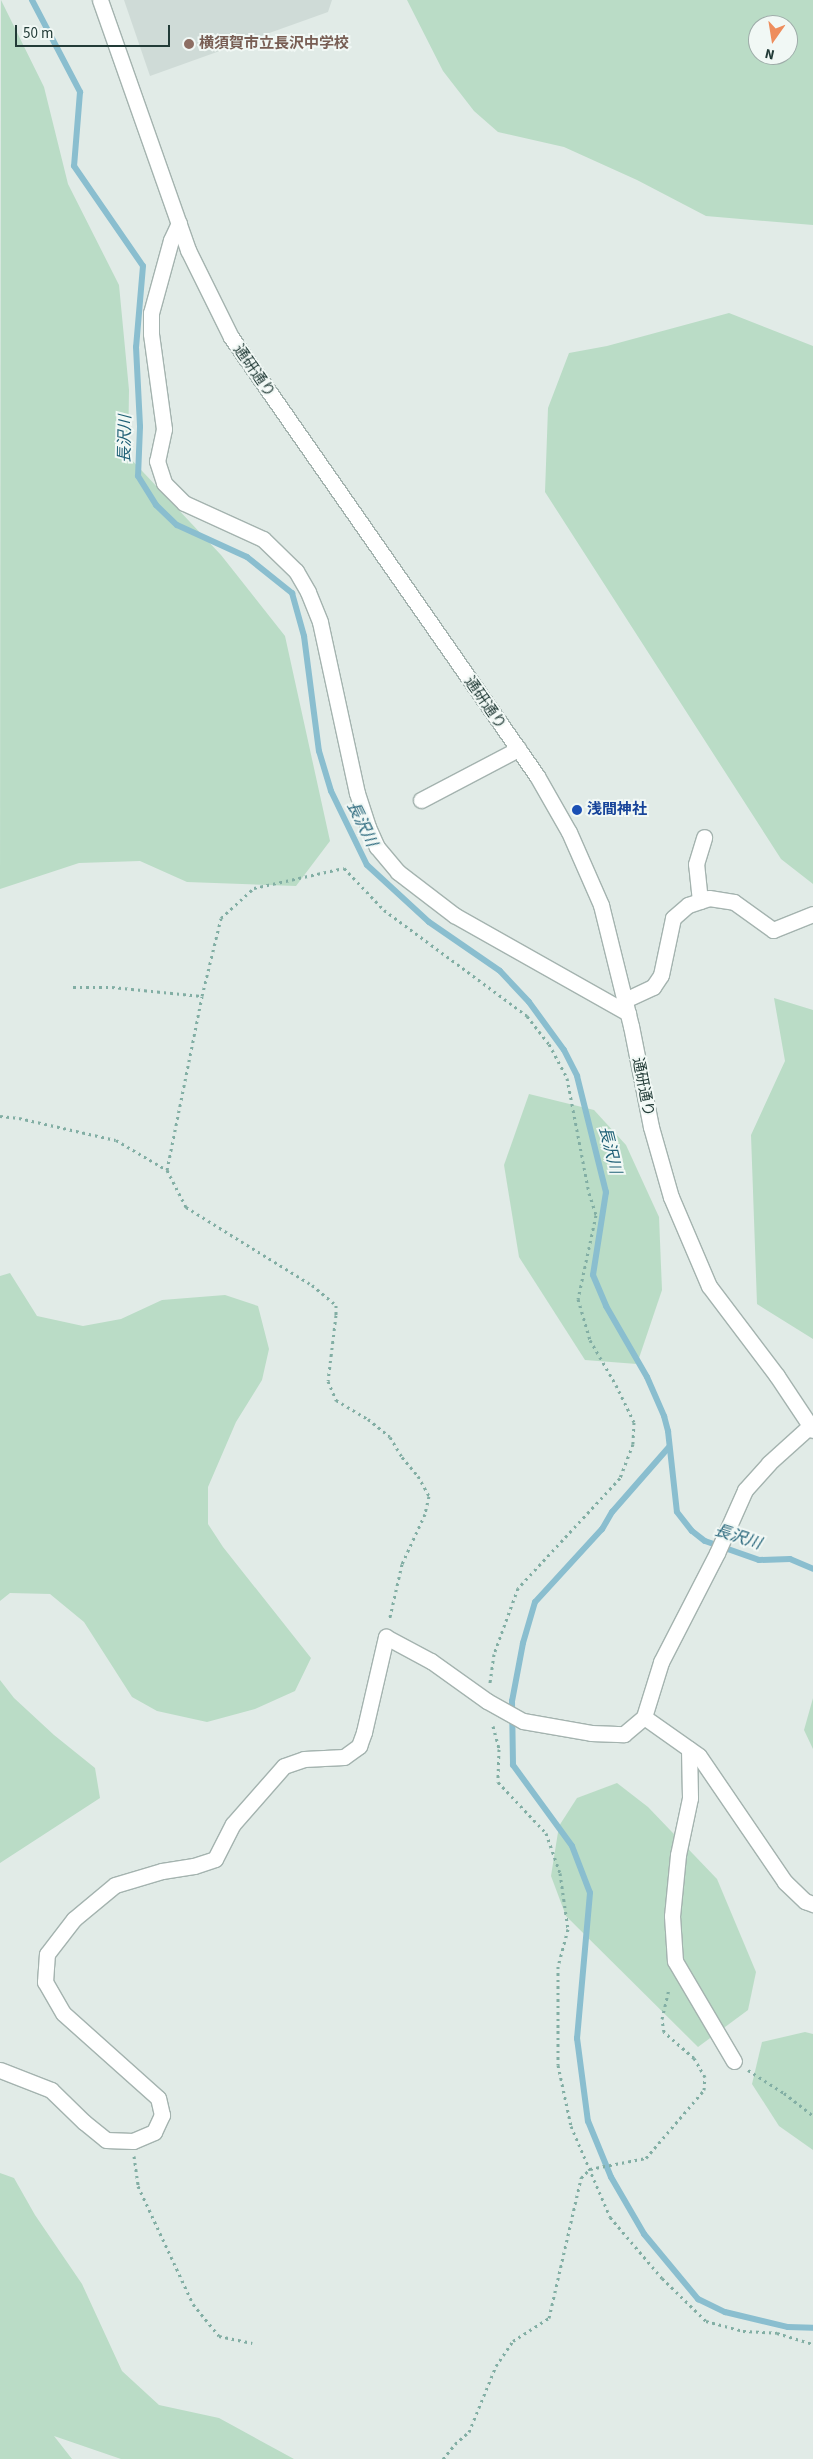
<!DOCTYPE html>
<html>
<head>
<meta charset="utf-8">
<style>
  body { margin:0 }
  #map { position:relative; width:813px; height:2459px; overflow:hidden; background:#e1ebe7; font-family:"Source Sans 3","Noto Sans JP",sans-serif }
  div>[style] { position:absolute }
  .built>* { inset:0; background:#cfdbd7 }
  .green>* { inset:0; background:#badcc6 }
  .stream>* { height:6px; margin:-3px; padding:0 3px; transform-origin:3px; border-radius:3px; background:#8abecf }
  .path>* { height:3px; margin-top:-1.5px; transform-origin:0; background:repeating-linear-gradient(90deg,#82aea4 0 2.5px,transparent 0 6.5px) }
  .roads { filter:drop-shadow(1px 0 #a4b3af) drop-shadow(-1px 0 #a4b3af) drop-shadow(0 1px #a4b3af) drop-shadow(0 -1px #a4b3af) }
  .minor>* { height:15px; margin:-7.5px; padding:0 7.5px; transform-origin:7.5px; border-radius:7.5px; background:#fff }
  .dots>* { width:14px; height:14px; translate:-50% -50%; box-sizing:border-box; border:2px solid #f1f8f5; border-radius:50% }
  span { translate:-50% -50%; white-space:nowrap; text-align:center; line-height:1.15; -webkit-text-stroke:4px #f1f8f5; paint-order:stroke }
  .education-label { font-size:15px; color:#785e54; font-weight:700 }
  .left { translate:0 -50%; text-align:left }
  .street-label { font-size:15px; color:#223b37 }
  .transit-label { font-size:15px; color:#164399; font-weight:700 }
  .water-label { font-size:16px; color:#1e5f75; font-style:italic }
  .north { position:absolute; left:748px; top:15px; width:50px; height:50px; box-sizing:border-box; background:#f1f8f5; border:1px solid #9eaca9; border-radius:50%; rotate:193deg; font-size:14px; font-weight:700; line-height:20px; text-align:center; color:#223b37 }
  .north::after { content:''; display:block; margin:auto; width:18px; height:22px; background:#ee8d5c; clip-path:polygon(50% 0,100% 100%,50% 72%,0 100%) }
  .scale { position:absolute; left:15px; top:25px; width:155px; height:22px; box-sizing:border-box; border:2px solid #223b37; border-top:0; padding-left:6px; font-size:15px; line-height:18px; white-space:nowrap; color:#223b37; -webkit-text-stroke:4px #f1f8f5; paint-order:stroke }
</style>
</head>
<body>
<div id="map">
  <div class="built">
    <div style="clip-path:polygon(124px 0,332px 0,328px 12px,150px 76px)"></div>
  </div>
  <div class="green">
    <div style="clip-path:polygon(1px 0,44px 87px,68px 184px,119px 285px,129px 390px,128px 456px,221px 555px,285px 636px,330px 841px,296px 886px,187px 882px,140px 861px,79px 863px,0 889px)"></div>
    <div style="clip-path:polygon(evenodd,407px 0,813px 0,813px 225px,706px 216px,637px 180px,564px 147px,498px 132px,474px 111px,443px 71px,407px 0,758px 25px,788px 25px,788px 55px,758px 55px,758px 25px)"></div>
    <div style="clip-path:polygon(729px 313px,813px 346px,813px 884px,781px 859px,545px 492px,548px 408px,569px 353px,607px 346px)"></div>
    <div style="clip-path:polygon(774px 998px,813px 1010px,813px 1339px,757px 1304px,751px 1135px,785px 1061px)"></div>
    <div style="clip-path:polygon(529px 1094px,594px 1110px,626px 1145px,659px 1217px,662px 1290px,637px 1364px,585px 1360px,519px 1257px,504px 1165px)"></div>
    <div style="clip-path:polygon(10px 1273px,37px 1316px,83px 1326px,121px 1319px,162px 1300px,225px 1295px,258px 1306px,269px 1349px,262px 1380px,236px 1422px,208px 1487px,208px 1524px,223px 1547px,311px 1658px,295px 1691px,255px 1709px,207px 1722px,157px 1711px,132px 1697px,84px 1622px,50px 1594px,10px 1593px,0 1601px,0 1276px)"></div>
    <div style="clip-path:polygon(0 1680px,14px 1698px,54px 1735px,95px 1768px,100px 1798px,0 1863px)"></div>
    <div style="clip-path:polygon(813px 1698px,813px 1749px,804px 1730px)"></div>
    <div style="clip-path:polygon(617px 1783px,648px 1807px,717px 1879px,756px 1972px,748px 2010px,698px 2047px,566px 1916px,551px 1876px,559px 1826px,577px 1798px)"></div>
    <div style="clip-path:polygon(805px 2032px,813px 2034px,813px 2150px,779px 2126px,752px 2084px,762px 2042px)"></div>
    <div style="clip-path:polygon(0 2173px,14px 2178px,35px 2215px,82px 2284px,122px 2371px,159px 2405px,219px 2418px,294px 2459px,121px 2459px,54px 2436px,72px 2459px,0 2459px)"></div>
  </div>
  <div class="stream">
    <div style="left:32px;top:0;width:104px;rotate:62.4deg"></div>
    <div style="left:80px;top:92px;width:74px;rotate:94.6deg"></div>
    <div style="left:74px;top:166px;width:121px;rotate:55.4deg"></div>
    <div style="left:143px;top:266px;width:81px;rotate:94.9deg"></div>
    <div style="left:136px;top:347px;width:80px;rotate:87.1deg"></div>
    <div style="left:140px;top:427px;width:49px;rotate:92.3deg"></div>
    <div style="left:138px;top:476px;width:34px;rotate:58deg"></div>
    <div style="left:156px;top:505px;width:29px;rotate:44deg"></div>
    <div style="left:177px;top:525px;width:77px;rotate:24.6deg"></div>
    <div style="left:247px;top:557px;width:58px;rotate:38.7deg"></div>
    <div style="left:292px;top:593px;width:45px;rotate:74.4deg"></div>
    <div style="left:304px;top:636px;width:116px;rotate:82.6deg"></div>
    <div style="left:319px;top:751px;width:42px;rotate:73.3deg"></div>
    <div style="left:331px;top:791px;width:82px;rotate:64.1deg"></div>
    <div style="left:367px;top:865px;width:84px;rotate:42.6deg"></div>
    <div style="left:429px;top:922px;width:86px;rotate:34.6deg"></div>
    <div style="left:500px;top:971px;width:42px;rotate:46.9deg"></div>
    <div style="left:529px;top:1002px;width:59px;rotate:53.9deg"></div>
    <div style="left:564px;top:1050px;width:29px;rotate:63deg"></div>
    <div style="left:577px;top:1076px;width:120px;rotate:76deg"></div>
    <div style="left:606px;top:1192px;width:84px;rotate:98.9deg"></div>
    <div style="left:593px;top:1275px;width:34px;rotate:67deg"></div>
    <div style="left:606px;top:1306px;width:82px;rotate:60deg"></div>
    <div style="left:647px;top:1377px;width:43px;rotate:66.4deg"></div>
    <div style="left:664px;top:1416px;width:16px;rotate:75deg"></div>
    <div style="left:668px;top:1431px;width:81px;rotate:83.7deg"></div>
    <div style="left:677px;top:1512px;width:24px;rotate:52deg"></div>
    <div style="left:692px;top:1531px;width:16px;rotate:38deg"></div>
    <div style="left:705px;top:1541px;width:57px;rotate:19.4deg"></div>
    <div style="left:759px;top:1560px;width:31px;rotate:-2deg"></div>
    <div style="left:790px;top:1559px;width:25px;rotate:23deg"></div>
    <div style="left:669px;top:1447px;width:86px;rotate:131.2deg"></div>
    <div style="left:612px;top:1512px;width:20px;rotate:120deg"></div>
    <div style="left:602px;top:1529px;width:99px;rotate:132.5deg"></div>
    <div style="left:535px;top:1602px;width:43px;rotate:106.3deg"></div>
    <div style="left:523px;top:1643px;width:59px;rotate:100.7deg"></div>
    <div style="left:512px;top:1701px;width:64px;rotate:89.1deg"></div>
    <div style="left:513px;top:1765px;width:100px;rotate:53.9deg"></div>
    <div style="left:572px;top:1846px;width:50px;rotate:69deg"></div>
    <div style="left:590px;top:1893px;width:146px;rotate:95.1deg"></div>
    <div style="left:577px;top:2038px;width:84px;rotate:82.5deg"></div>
    <div style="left:588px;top:2121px;width:61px;rotate:67.7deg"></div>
    <div style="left:611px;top:2177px;width:66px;rotate:59.9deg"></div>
    <div style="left:644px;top:2234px;width:85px;rotate:50.3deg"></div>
    <div style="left:698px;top:2299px;width:30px;rotate:26deg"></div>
    <div style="left:725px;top:2312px;width:65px;rotate:13.4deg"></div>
    <div style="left:788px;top:2327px;width:25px;rotate:2deg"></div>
  </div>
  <div class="path">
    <div style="left:73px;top:987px;width:39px"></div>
    <div style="left:112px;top:987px;width:90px;rotate:5.7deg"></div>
    <div style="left:0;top:1116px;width:19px;rotate:6deg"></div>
    <div style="left:19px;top:1118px;width:99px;rotate:12.8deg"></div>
    <div style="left:116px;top:1140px;width:59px;rotate:30.5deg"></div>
    <div style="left:167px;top:1170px;width:42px;rotate:62.8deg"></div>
    <div style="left:186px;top:1207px;width:148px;rotate:31.8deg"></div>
    <div style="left:312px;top:1285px;width:31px;rotate:40deg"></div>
    <div style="left:336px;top:1305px;width:10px;rotate:90deg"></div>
    <div style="left:336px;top:1315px;width:66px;rotate:96.9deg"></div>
    <div style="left:328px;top:1381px;width:21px;rotate:67deg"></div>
    <div style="left:336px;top:1400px;width:37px;rotate:31deg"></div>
    <div style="left:368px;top:1419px;width:28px;rotate:39deg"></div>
    <div style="left:390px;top:1437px;width:23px;rotate:59deg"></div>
    <div style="left:402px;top:1457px;width:25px;rotate:50deg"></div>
    <div style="left:418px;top:1476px;width:23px;rotate:61deg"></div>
    <div style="left:429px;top:1496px;width:18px;rotate:103deg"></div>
    <div style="left:425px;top:1514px;width:55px;rotate:114.7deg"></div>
    <div style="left:402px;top:1564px;width:58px;rotate:102.8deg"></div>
    <div style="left:167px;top:1170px;width:177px;rotate:-78.6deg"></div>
    <div style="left:202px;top:996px;width:80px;rotate:-76.3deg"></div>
    <div style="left:221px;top:918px;width:45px;rotate:-42.3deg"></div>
    <div style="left:254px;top:888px;width:92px;rotate:-12.5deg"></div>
    <div style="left:344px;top:868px;width:58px;rotate:46.4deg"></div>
    <div style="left:384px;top:910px;width:178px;rotate:36.5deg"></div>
    <div style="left:527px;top:1016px;width:36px;rotate:52deg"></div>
    <div style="left:549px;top:1044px;width:38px;rotate:62deg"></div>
    <div style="left:567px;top:1078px;width:117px;rotate:79.2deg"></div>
    <div style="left:589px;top:1193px;width:23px;rotate:72deg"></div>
    <div style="left:596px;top:1215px;width:86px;rotate:102.1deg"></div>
    <div style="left:578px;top:1299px;width:43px;rotate:73.7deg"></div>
    <div style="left:590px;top:1340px;width:52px;rotate:60deg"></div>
    <div style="left:616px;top:1385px;width:41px;rotate:64.1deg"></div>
    <div style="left:634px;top:1422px;width:22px;rotate:93deg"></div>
    <div style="left:633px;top:1444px;width:36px;rotate:111deg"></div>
    <div style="left:620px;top:1478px;width:150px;rotate:132.8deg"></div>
    <div style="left:518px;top:1588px;width:70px;rotate:110deg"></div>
    <div style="left:494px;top:1654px;width:29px;rotate:98deg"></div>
    <div style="left:493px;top:1726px;width:24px;rotate:75deg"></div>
    <div style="left:499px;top:1749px;width:33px;rotate:92deg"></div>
    <div style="left:498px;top:1782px;width:70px;rotate:46.7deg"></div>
    <div style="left:546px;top:1833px;width:42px;rotate:70.7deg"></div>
    <div style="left:560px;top:1873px;width:57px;rotate:81.9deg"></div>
    <div style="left:568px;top:1929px;width:38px;rotate:105deg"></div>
    <div style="left:558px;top:1966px;width:99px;rotate:90deg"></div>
    <div style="left:558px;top:2065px;width:62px;rotate:78deg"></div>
    <div style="left:571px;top:2126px;width:99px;rotate:66.8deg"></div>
    <div style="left:610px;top:2217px;width:80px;rotate:49.6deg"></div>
    <div style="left:662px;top:2278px;width:62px;rotate:44.3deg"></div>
    <div style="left:706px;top:2321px;width:38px;rotate:15deg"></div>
    <div style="left:743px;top:2331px;width:34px;rotate:3deg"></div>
    <div style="left:777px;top:2333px;width:38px;rotate:17deg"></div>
    <div style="left:748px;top:2070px;width:43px;rotate:32.6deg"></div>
    <div style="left:784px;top:2093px;width:37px;rotate:38deg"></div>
    <div style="left:134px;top:2156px;width:30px;rotate:82deg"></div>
    <div style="left:138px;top:2186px;width:130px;rotate:65deg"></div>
    <div style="left:193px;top:2304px;width:41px;rotate:50.9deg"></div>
    <div style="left:219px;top:2336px;width:34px;rotate:12deg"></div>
    <div style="left:443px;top:2459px;width:19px;rotate:-51deg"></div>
    <div style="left:455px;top:2444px;width:18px;rotate:-41deg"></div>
    <div style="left:469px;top:2432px;width:71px;rotate:-67.8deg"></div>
    <div style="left:496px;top:2366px;width:30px;rotate:-56deg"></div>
    <div style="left:513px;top:2341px;width:43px;rotate:-32.6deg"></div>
    <div style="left:549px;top:2318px;width:144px;rotate:-77.1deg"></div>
    <div style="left:581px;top:2178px;width:13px;rotate:-45deg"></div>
    <div style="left:590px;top:2169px;width:57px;rotate:-11.1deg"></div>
    <div style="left:646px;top:2158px;width:89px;rotate:-49.5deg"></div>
    <div style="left:704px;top:2090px;width:13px;rotate:-86deg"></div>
    <div style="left:705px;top:2077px;width:22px;rotate:-120deg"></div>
    <div style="left:694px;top:2058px;width:40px;rotate:-139deg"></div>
    <div style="left:664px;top:2032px;width:13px;rotate:-99deg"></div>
    <div style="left:662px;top:2019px;width:32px;rotate:-77deg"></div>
  </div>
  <div class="roads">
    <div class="minor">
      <div style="left:100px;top:0;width:265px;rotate:70.6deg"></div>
      <div style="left:188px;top:250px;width:97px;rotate:63.7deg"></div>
      <div style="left:231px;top:337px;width:535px;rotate:55.12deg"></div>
      <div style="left:537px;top:776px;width:64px;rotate:60.3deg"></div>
      <div style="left:569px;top:832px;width:80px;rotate:66.3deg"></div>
      <div style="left:601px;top:905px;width:125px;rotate:76.1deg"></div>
      <div style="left:631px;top:1026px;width:103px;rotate:78.8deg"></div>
      <div style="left:651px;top:1127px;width:73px;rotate:74.1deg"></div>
      <div style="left:671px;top:1197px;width:97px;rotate:66.9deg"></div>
      <div style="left:709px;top:1286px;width:113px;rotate:52.9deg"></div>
      <div style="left:777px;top:1376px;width:65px;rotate:56.3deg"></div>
      <div style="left:179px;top:223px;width:19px;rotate:115deg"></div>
      <div style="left:171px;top:240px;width:76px;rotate:105.3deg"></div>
      <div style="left:151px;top:313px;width:21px;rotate:90deg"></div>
      <div style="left:151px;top:334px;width:96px;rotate:82.2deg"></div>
      <div style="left:164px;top:429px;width:33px;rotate:102deg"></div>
      <div style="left:157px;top:461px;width:23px;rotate:72deg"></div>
      <div style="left:164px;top:483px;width:28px;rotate:45deg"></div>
      <div style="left:184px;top:503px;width:87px;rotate:24.5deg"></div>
      <div style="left:263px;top:539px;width:46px;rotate:44.1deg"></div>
      <div style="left:296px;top:571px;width:24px;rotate:60deg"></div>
      <div style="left:308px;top:592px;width:32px;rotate:68deg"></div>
      <div style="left:320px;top:622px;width:175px;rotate:77.8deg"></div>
      <div style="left:357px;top:793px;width:36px;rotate:72deg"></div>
      <div style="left:368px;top:827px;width:22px;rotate:66deg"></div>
      <div style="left:377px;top:847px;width:33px;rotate:50deg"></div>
      <div style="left:398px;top:872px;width:71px;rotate:37.5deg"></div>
      <div style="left:454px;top:915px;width:200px;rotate:29.4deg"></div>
      <div style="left:421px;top:800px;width:110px;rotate:-27.7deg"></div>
      <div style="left:700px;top:901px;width:37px;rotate:-96deg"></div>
      <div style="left:696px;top:864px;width:28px;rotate:-73deg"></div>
      <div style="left:625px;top:1000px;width:31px;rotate:-25deg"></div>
      <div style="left:653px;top:987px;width:14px;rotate:-56deg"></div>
      <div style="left:661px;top:975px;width:58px;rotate:-78.1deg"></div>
      <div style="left:673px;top:918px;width:20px;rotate:-41deg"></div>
      <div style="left:688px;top:905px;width:22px;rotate:-18deg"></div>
      <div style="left:709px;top:898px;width:25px;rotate:9deg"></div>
      <div style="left:734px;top:902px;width:48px;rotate:35.7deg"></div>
      <div style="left:773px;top:930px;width:43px;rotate:-21.8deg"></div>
      <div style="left:644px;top:1717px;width:58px;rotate:-72.8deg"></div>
      <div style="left:661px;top:1662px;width:123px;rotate:-62.8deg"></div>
      <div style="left:717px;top:1553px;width:69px;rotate:-66deg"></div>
      <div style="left:745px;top:1490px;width:36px;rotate:-48deg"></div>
      <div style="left:769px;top:1463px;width:55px;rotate:-42.1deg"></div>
      <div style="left:689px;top:1749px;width:49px;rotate:88.8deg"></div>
      <div style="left:690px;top:1798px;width:58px;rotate:101.9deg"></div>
      <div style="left:678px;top:1855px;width:61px;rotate:95.6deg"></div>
      <div style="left:672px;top:1916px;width:45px;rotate:86.2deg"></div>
      <div style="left:675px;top:1961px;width:116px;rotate:59.5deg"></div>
      <div style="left:0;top:2070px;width:55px;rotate:21.4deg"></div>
      <div style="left:51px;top:2090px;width:46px;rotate:44.1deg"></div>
      <div style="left:84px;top:2122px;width:28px;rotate:39deg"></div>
      <div style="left:106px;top:2140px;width:27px;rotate:2deg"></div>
      <div style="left:133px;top:2141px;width:23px;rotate:-23deg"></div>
      <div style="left:154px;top:2132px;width:19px;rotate:-65deg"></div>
      <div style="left:162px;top:2115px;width:17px;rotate:-103deg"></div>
      <div style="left:158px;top:2098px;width:127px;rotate:-138.2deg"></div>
      <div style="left:63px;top:2013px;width:36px;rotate:-120deg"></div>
      <div style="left:45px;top:1982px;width:28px;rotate:-86deg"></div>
      <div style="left:47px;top:1954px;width:44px;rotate:-52.4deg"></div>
      <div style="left:74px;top:1919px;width:53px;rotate:-39.7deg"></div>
      <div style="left:115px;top:1885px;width:49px;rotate:-16.6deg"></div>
      <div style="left:162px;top:1871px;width:32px;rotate:-9deg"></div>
      <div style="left:194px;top:1866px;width:22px;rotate:-18deg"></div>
      <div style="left:215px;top:1859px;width:39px;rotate:-63deg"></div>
      <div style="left:233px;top:1824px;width:77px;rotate:-48.7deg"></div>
      <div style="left:284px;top:1766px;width:21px;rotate:-19deg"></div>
      <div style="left:304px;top:1759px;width:40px;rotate:-2.9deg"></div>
      <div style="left:344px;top:1757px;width:19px;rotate:-36deg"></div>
      <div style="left:359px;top:1746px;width:15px;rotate:-70deg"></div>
      <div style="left:364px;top:1732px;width:98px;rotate:-77deg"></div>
      <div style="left:386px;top:1637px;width:51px;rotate:28.1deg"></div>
      <div style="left:431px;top:1661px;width:69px;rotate:35.5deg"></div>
      <div style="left:487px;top:1701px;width:41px;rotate:29.1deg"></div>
      <div style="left:523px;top:1721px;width:69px;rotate:10deg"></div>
      <div style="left:591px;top:1733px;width:33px;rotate:2deg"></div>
      <div style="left:624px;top:1734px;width:26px;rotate:-40deg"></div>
      <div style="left:644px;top:1717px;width:67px;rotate:35.3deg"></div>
      <div style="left:699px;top:1756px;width:153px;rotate:55.7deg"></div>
      <div style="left:785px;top:1882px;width:28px;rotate:44deg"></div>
      <div style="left:805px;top:1901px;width:9px;rotate:21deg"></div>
    </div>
  </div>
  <div class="dots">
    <div style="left:189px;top:44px;background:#8d6e63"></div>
    <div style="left:577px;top:810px;background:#1a4fb4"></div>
  </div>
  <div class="education-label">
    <span class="left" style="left:199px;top:44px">横須賀市立長沢中学校</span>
  </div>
  <div class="street-label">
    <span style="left:254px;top:371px;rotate:55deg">通研通り</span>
    <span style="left:485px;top:703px;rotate:55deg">通研通り</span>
    <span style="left:643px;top:1087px;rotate:79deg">通研通り</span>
  </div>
  <div class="transit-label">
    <span class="left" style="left:587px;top:810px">浅間神社</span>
  </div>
  <div class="water-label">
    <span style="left:125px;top:439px;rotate:-89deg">長沢川</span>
    <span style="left:362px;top:824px;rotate:64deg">長沢川</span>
    <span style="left:610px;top:1150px;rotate:76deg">長沢川</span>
    <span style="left:738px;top:1537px;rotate:18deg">長沢川</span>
  </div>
  <div class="north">N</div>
  <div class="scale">50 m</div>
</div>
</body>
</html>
